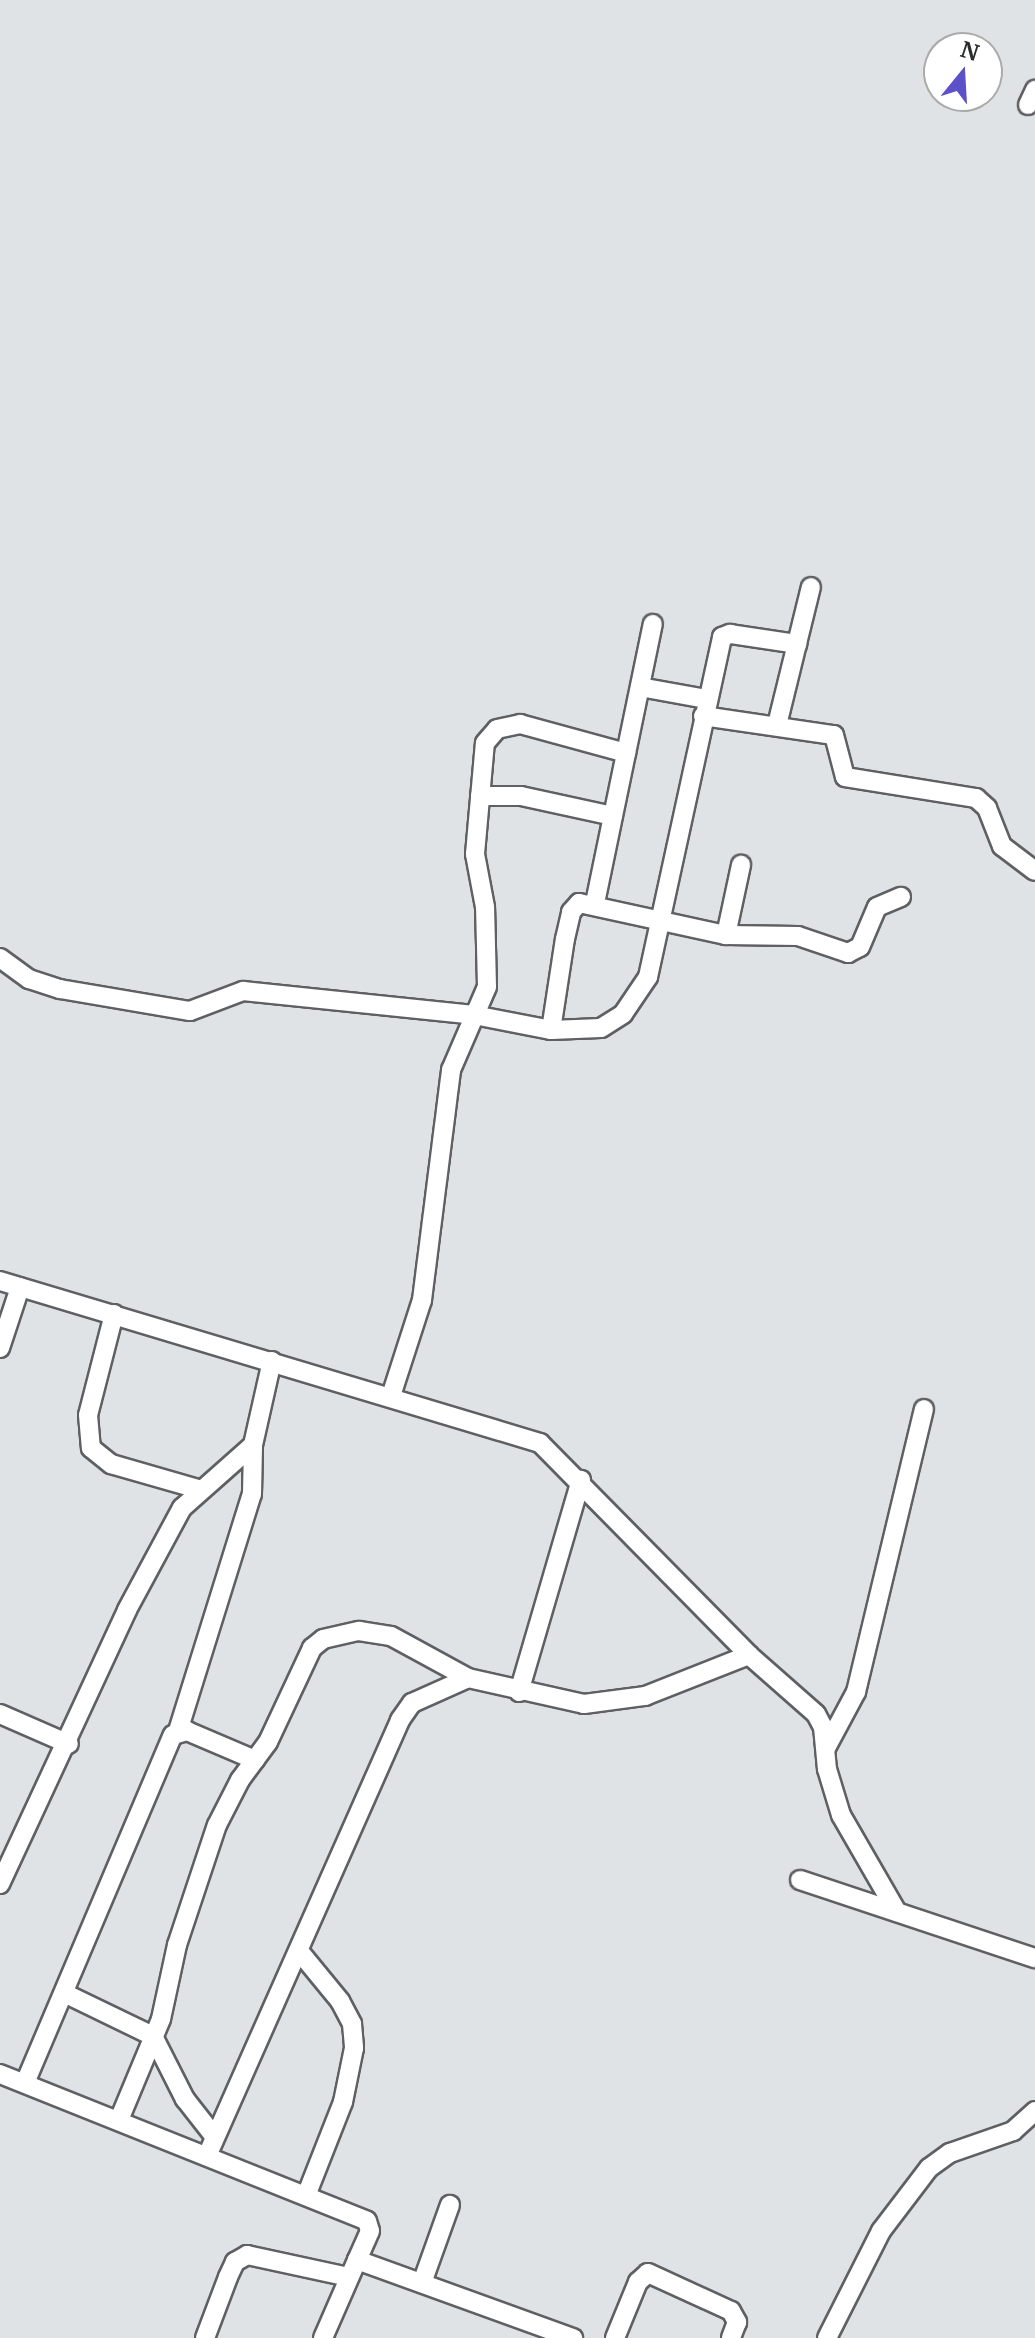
<!DOCTYPE html>
<html>
<head>
<meta charset="utf-8">
<style>
  body { margin:0 }
  #map { position:relative; width:1035px; height:2338px; overflow:hidden; background:#e0e3e6; font-family:Merriweather,serif }
  div>[style] { position:absolute }
  .roads { filter:drop-shadow(2px 0 #5e6063) drop-shadow(-2px 0 #5e6063) drop-shadow(0 2px #5e6063) drop-shadow(0 -2px #5e6063) }
  .street>* { height:18px; margin:-9px; padding:0 9px; transform-origin:9px; border-radius:9px; background:#fff }
  span { translate:-50% -50%; white-space:nowrap; text-align:center; line-height:1.15; -webkit-text-stroke:6px #fff; paint-order:stroke }
  .north { position:absolute; left:923px; top:32px; width:80px; height:80px; box-sizing:border-box; background:#fff; border:2px solid #aaabab; border-radius:50%; rotate:18deg; font-size:22px; font-weight:700; line-height:32px; text-align:center; color:#2b2c2d }
  .north::after { content:''; display:block; margin:auto; width:28px; height:36px; background:#5d51c9; clip-path:polygon(50% 0,100% 100%,50% 72%,0 100%) }
</style>
</head>
<body>
<div id="map">
  <div class="roads">
    <div class="street">
      <div style="left:1028px;top:105px;width:17px;rotate:-65deg"></div>
      <div style="left:640px;top:687px;width:68px;rotate:10.2deg"></div>
      <div style="left:703px;top:716px;width:132px;rotate:8.3deg"></div>
      <div style="left:834px;top:735px;width:43px;rotate:75.3deg"></div>
      <div style="left:845px;top:777px;width:133px;rotate:9.1deg"></div>
      <div style="left:976px;top:798px;width:15px;rotate:42deg"></div>
      <div style="left:987px;top:808px;width:41px;rotate:68.5deg"></div>
      <div style="left:1002px;top:846px;width:41px;rotate:37.1deg"></div>
      <div style="left:777px;top:725px;width:142px;rotate:-76.2deg"></div>
      <div style="left:480px;top:796px;width:41px"></div>
      <div style="left:521px;top:796px;width:94px;rotate:12.3deg"></div>
      <div style="left:595px;top:903px;width:285px;rotate:-78.3deg"></div>
      <div style="left:726px;top:935px;width:72px;rotate:-77.9deg"></div>
      <div style="left:0;top:958px;width:36px;rotate:36deg"></div>
      <div style="left:29px;top:979px;width:33px;rotate:18deg"></div>
      <div style="left:60px;top:989px;width:132px;rotate:9.6deg"></div>
      <div style="left:190px;top:1011px;width:57px;rotate:-20.7deg"></div>
      <div style="left:243px;top:991px;width:232px;rotate:5.9deg"></div>
      <div style="left:474px;top:1015px;width:78px;rotate:11deg"></div>
      <div style="left:551px;top:1030px;width:50px;rotate:-2.3deg"></div>
      <div style="left:601px;top:1028px;width:26px;rotate:-32deg"></div>
      <div style="left:623px;top:1014px;width:45px;rotate:-56deg"></div>
      <div style="left:648px;top:977px;width:348px;rotate:-77.7deg"></div>
      <div style="left:722px;top:637px;width:9px;rotate:-21deg"></div>
      <div style="left:730px;top:634px;width:68px;rotate:8.5deg"></div>
      <div style="left:551px;top:1030px;width:92px;rotate:-81.3deg"></div>
      <div style="left:565px;top:939px;width:28px;rotate:-77deg"></div>
      <div style="left:571px;top:912px;width:12px;rotate:-48deg"></div>
      <div style="left:579px;top:903px;width:150px;rotate:12.3deg"></div>
      <div style="left:726px;top:935px;width:72px;rotate:0.8deg"></div>
      <div style="left:798px;top:936px;width:53px;rotate:18.8deg"></div>
      <div style="left:848px;top:953px;width:13px;rotate:-27deg"></div>
      <div style="left:860px;top:947px;width:43px;rotate:-67deg"></div>
      <div style="left:877px;top:907px;width:26px;rotate:-23deg"></div>
      <div style="left:0;top:1281px;width:564px;rotate:16.7deg"></div>
      <div style="left:540px;top:1443px;width:298px;rotate:45.4deg"></div>
      <div style="left:749px;top:1655px;width:89px;rotate:41.4deg"></div>
      <div style="left:816px;top:1714px;width:15px;rotate:62deg"></div>
      <div style="left:823px;top:1727px;width:42px;rotate:84.6deg"></div>
      <div style="left:827px;top:1769px;width:48px;rotate:73.1deg"></div>
      <div style="left:841px;top:1815px;width:112px;rotate:60deg"></div>
      <div style="left:114px;top:1314px;width:104px;rotate:104.4deg"></div>
      <div style="left:88px;top:1415px;width:33px;rotate:85deg"></div>
      <div style="left:91px;top:1448px;width:26px;rotate:39deg"></div>
      <div style="left:111px;top:1464px;width:91px;rotate:16deg"></div>
      <div style="left:0;top:1348px;width:64px;rotate:-71.8deg"></div>
      <div style="left:391px;top:1396px;width:101px;rotate:-72.1deg"></div>
      <div style="left:422px;top:1300px;width:232px;rotate:-82.8deg"></div>
      <div style="left:451px;top:1070px;width:90px;rotate:-66.6deg"></div>
      <div style="left:487px;top:987px;width:80px;rotate:-91.4deg"></div>
      <div style="left:485px;top:907px;width:54px;rotate:-100.7deg"></div>
      <div style="left:475px;top:854px;width:111px;rotate:-84.9deg"></div>
      <div style="left:485px;top:743px;width:18px;rotate:-49deg"></div>
      <div style="left:497px;top:729px;width:24px;rotate:-12deg"></div>
      <div style="left:520px;top:724px;width:110px;rotate:15.3deg"></div>
      <div style="left:519px;top:1692px;width:221px;rotate:-73.7deg"></div>
      <div style="left:0;top:1714px;width:75px;rotate:23.5deg"></div>
      <div style="left:178px;top:1731px;width:248px;rotate:-72.7deg"></div>
      <div style="left:252px;top:1494px;width:49px;rotate:-88.8deg"></div>
      <div style="left:253px;top:1445px;width:86px;rotate:-77.3deg"></div>
      <div style="left:826px;top:1748px;width:64px;rotate:-61.8deg"></div>
      <div style="left:856px;top:1692px;width:291px;rotate:-76.5deg"></div>
      <div style="left:800px;top:1880px;width:248px;rotate:18.4deg"></div>
      <div style="left:0;top:1884px;width:302px;rotate:-65.1deg"></div>
      <div style="left:127px;top:1610px;width:116px;rotate:-61.7deg"></div>
      <div style="left:182px;top:1508px;width:95px;rotate:-41.6deg"></div>
      <div style="left:299px;top:1951px;width:65px;rotate:50.6deg"></div>
      <div style="left:340px;top:2001px;width:26px;rotate:62deg"></div>
      <div style="left:352px;top:2024px;width:24px;rotate:85deg"></div>
      <div style="left:354px;top:2048px;width:55px;rotate:101.5deg"></div>
      <div style="left:343px;top:2102px;width:101px;rotate:111.5deg"></div>
      <div style="left:64px;top:1993px;width:99px;rotate:25.8deg"></div>
      <div style="left:153px;top:2036px;width:71px;rotate:63.1deg"></div>
      <div style="left:185px;top:2099px;width:47px;rotate:51.9deg"></div>
      <div style="left:0;top:2074px;width:395px;rotate:21.8deg"></div>
      <div style="left:367px;top:2221px;width:10px;rotate:73deg"></div>
      <div style="left:370px;top:2231px;width:32px;rotate:114deg"></div>
      <div style="left:25px;top:2083px;width:378px;rotate:-67deg"></div>
      <div style="left:173px;top:1735px;width:15px;rotate:-16deg"></div>
      <div style="left:187px;top:1731px;width:74px;rotate:23.1deg"></div>
      <div style="left:119px;top:2120px;width:109px;rotate:-67.4deg"></div>
      <div style="left:161px;top:2019px;width:76px;rotate:-77.8deg"></div>
      <div style="left:177px;top:1945px;width:126px;rotate:-71.6deg"></div>
      <div style="left:217px;top:1825px;width:51px;rotate:-62.9deg"></div>
      <div style="left:240px;top:1780px;width:47px;rotate:-53.6deg"></div>
      <div style="left:268px;top:1742px;width:104px;rotate:-64.9deg"></div>
      <div style="left:312px;top:1648px;width:14px;rotate:-39deg"></div>
      <div style="left:323px;top:1639px;width:37px;rotate:-13deg"></div>
      <div style="left:359px;top:1631px;width:32px;rotate:9deg"></div>
      <div style="left:391px;top:1636px;width:88px;rotate:28.6deg"></div>
      <div style="left:468px;top:1678px;width:119px;rotate:12.6deg"></div>
      <div style="left:584px;top:1704px;width:62px;rotate:-7.5deg"></div>
      <div style="left:645px;top:1696px;width:112px;rotate:-21.5deg"></div>
      <div style="left:207px;top:2156px;width:477px;rotate:-66.1deg"></div>
      <div style="left:400px;top:1720px;width:21px;rotate:-55deg"></div>
      <div style="left:412px;top:1703px;width:61px;rotate:-24.1deg"></div>
      <div style="left:422px;top:2283px;width:83px;rotate:-70.3deg"></div>
      <div style="left:205px;top:2338px;width:65px;rotate:-69.3deg"></div>
      <div style="left:228px;top:2277px;width:17px;rotate:-65deg"></div>
      <div style="left:235px;top:2262px;width:14px;rotate:-30deg"></div>
      <div style="left:247px;top:2255px;width:104px;rotate:12.2deg"></div>
      <div style="left:323px;top:2338px;width:85px;rotate:-66.4deg"></div>
      <div style="left:357px;top:2260px;width:230px;rotate:19.9deg"></div>
      <div style="left:615px;top:2338px;width:61px;rotate:-67.7deg"></div>
      <div style="left:638px;top:2282px;width:13px;rotate:-42deg"></div>
      <div style="left:648px;top:2273px;width:91px;rotate:24.6deg"></div>
      <div style="left:731px;top:2311px;width:13px;rotate:61deg"></div>
      <div style="left:737px;top:2322px;width:17px;rotate:111deg"></div>
      <div style="left:827px;top:2338px;width:120px;rotate:-63.2deg"></div>
      <div style="left:881px;top:2231px;width:79px;rotate:-52.7deg"></div>
      <div style="left:929px;top:2168px;width:26px;rotate:-36deg"></div>
      <div style="left:950px;top:2153px;width:67px;rotate:-19.2deg"></div>
      <div style="left:1013px;top:2131px;width:30px;rotate:-42deg"></div>
    </div>
  </div>
  <div class="north">N</div>
</div>
</body>
</html>
